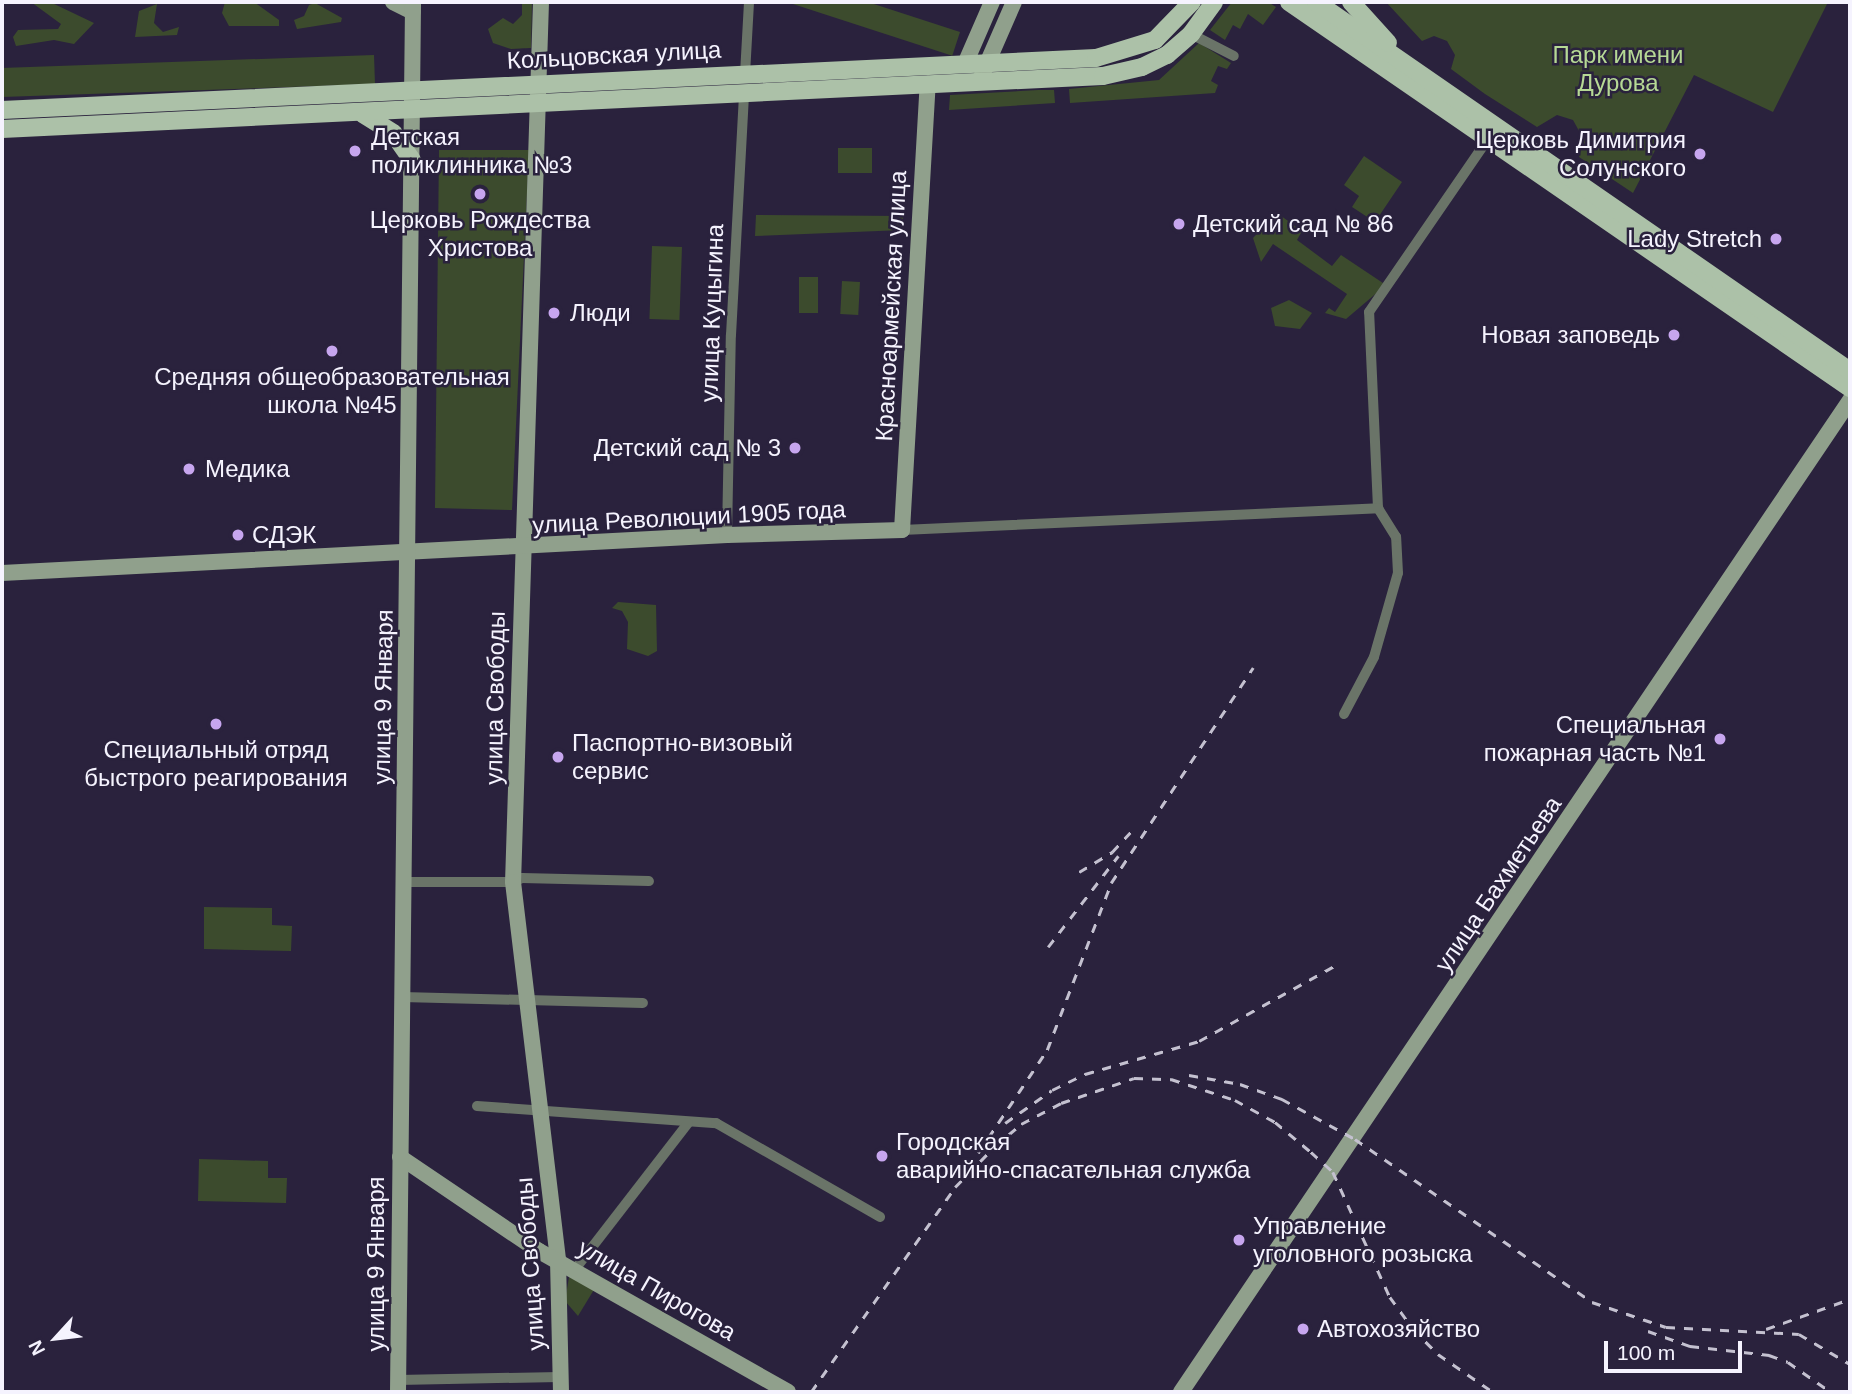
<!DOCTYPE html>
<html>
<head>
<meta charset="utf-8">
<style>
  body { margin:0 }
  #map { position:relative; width:1852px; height:1394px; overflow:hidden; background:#2a223d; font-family:Helvetica,sans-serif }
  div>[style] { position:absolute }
  .green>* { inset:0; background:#3c4b2d; transform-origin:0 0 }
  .street>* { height:10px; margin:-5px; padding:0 5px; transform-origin:5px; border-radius:5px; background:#6a7468 }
  .secondary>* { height:16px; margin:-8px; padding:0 8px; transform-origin:8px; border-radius:8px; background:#90a08c }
  .primary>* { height:18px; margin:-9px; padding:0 9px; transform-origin:9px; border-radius:9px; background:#acc1a8 }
  .rail>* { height:2.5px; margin-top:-1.25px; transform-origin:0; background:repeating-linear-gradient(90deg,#c4c1d0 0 9px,transparent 0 18px) }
  .dots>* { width:19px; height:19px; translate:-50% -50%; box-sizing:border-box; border:4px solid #2a223d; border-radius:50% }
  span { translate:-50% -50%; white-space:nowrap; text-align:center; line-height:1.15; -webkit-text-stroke:5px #2a223d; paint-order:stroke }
  .street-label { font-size:24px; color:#f5f3fe }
  .park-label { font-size:24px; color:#b6d995 }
  .poi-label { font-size:24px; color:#f5f3fe }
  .left { translate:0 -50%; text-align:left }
  .right { translate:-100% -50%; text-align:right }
  .frame { position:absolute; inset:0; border:4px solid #f5f3fe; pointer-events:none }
  .north { position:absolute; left:21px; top:1303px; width:70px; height:70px; -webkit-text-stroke:5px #2a223d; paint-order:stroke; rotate:243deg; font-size:19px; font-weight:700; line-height:28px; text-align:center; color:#f5f3fe }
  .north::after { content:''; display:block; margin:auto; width:24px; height:32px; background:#f5f3fe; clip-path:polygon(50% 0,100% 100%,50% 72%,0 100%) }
  .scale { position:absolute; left:1604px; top:1341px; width:138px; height:32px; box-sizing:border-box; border:4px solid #f5f3fe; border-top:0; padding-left:9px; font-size:21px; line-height:24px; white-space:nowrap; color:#f5f3fe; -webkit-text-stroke:5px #2a223d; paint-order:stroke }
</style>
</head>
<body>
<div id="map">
  <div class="green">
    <div style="clip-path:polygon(31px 2px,50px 2px,94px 23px,74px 44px,54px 40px,16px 46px,13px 37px,18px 30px,58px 29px,61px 24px)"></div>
    <div style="clip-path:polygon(225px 2px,254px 2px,279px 20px,279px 26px,229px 26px,222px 13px)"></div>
    <div style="clip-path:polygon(522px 2px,532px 2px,531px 48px,511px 49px,493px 43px,488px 29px,503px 18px,513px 24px,522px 15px)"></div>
    <div style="clip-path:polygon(1232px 2px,1268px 2px,1276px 7px,1263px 25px,1248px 14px,1240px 29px,1233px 25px,1225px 40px,1210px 30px)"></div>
    <div style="clip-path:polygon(1386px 2px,1828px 2px,1773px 112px,1694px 75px,1633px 193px,1579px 157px,1584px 140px,1573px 120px,1557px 115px,1537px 127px,1485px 94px,1451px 69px,1455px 55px,1447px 41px,1434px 36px,1422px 41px)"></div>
    <div style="clip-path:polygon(315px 3px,342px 18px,341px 22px,297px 29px,294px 20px,304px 16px,309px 5px)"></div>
    <div style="clip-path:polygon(157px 4px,154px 23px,163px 32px,179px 27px,177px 35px,135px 37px,139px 11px)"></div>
    <div style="left:960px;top:32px;width:25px;height:209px;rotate:108deg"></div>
    <div style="clip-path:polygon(1199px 43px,1231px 63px,1227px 69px,1218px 66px,1211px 81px,1218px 85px,1215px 93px,1070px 103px,1069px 89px,1159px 80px)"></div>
    <div style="left:374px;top:55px;width:29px;height:373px;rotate:88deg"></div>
    <div style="clip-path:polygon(1038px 90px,1054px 90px,1055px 103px,949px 110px,950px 95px)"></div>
    <div style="left:838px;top:148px;width:34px;height:25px"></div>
    <div style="clip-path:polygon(439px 150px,529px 150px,512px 510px,435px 508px)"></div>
    <div style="clip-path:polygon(1364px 156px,1402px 182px,1375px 222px,1352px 207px,1359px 196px,1344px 185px)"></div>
    <div style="clip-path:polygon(1277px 213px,1302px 231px,1297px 240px,1332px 266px,1341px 255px,1386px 285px,1346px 319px,1325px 313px,1329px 308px,1335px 312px,1347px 294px,1273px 244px,1261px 262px,1253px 238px)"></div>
    <div style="clip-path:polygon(756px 215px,903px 216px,903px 230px,755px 236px)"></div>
    <div style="left:652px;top:246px;width:30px;height:73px;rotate:2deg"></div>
    <div style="left:799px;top:277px;width:19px;height:36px"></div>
    <div style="left:842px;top:281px;width:18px;height:33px;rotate:3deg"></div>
    <div style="clip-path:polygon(1289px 300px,1312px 313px,1300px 329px,1275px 326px,1271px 308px)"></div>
    <div style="clip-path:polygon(618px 602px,656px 605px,657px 651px,648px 656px,627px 649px,628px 622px,622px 611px,612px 608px)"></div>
    <div style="clip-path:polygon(204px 907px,272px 908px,272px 925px,292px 926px,291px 951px,204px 949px)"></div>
    <div style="clip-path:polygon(199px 1159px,268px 1161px,268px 1178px,287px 1178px,286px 1203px,198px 1201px)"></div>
    <div style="clip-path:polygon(569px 1277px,595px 1288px,578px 1316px,565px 1301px)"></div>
  </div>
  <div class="street">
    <div style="left:1191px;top:34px;width:48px;rotate:27.1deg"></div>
    <div style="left:745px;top:74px;width:72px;rotate:-86.8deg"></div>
    <div style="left:1378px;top:508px;width:196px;rotate:-92.6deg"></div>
    <div style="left:1369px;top:312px;width:210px;rotate:-55.5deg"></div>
    <div style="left:902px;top:530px;width:477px;rotate:-2.6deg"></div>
    <div style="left:727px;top:535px;width:200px;rotate:-88.9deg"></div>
    <div style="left:731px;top:335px;width:243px;rotate:-86.9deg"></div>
    <div style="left:1344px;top:714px;width:64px;rotate:-62.2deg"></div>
    <div style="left:1374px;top:657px;width:87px;rotate:-74.1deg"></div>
    <div style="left:1398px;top:573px;width:36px;rotate:-93deg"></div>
    <div style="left:1396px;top:537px;width:34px;rotate:-122deg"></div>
    <div style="left:403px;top:882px;width:110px"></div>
    <div style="left:513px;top:882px;width:10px;rotate:-24deg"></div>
    <div style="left:522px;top:878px;width:127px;rotate:1.4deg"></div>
    <div style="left:402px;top:997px;width:241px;rotate:1.4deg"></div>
    <div style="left:477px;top:1106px;width:240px;rotate:4.1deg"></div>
    <div style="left:716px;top:1123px;width:189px;rotate:29.8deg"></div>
    <div style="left:576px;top:1268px;width:183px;rotate:-52.3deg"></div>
    <div style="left:398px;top:1380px;width:162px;rotate:-1.1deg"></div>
  </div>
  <div class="secondary">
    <div style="left:393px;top:2px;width:22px;rotate:27deg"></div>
    <div style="left:541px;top:2px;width:880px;rotate:91.82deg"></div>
    <div style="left:513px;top:882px;width:381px;rotate:83.2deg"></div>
    <div style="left:558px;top:1260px;width:132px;rotate:88.7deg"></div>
    <div style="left:965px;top:64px;width:68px;rotate:-66.5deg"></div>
    <div style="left:979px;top:82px;width:87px;rotate:-66.4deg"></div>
    <div style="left:2px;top:573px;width:726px;rotate:-3deg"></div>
    <div style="left:727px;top:535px;width:175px;rotate:-1.6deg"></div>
    <div style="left:902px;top:530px;width:447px;rotate:-86.7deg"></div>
    <div style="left:400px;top:1157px;width:168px;rotate:34.1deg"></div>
    <div style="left:539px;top:1251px;width:286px;rotate:29.5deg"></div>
    <div style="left:398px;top:1392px;width:1390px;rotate:-89.38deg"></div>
    <div style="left:1181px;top:1392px;width:1197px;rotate:-56deg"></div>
  </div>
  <div class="primary">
    <div style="left:1289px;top:2px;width:681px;rotate:34.53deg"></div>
    <div style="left:1316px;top:2px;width:649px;rotate:34.64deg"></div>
    <div style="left:1351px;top:2px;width:55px;rotate:47.9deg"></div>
    <div style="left:2px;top:110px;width:1095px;rotate:-2.72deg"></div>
    <div style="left:1096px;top:58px;width:62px;rotate:-17deg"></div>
    <div style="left:1155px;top:40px;width:53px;rotate:-45.8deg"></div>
    <div style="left:363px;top:114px;width:36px;rotate:32deg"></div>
    <div style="left:393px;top:133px;width:33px;rotate:55deg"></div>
    <div style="left:2px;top:129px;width:1102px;rotate:-2.76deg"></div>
    <div style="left:1103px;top:76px;width:40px;rotate:-13deg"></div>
    <div style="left:1142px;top:67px;width:28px;rotate:-26deg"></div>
    <div style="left:1167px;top:55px;width:32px;rotate:-41deg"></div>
    <div style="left:1191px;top:34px;width:39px;rotate:-54deg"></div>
  </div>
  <div class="rail">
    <div style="left:1079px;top:872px;width:39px;rotate:-31deg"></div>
    <div style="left:1112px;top:852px;width:35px;rotate:-47deg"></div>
    <div style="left:1048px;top:947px;width:115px;rotate:-52.4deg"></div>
    <div style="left:1189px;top:1075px;width:52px;rotate:10deg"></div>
    <div style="left:1240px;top:1084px;width:45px;rotate:19.7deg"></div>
    <div style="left:1282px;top:1099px;width:83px;rotate:28.7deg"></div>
    <div style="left:1355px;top:1139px;width:288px;rotate:34.5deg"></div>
    <div style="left:1592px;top:1302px;width:78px;rotate:18.7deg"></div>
    <div style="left:1666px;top:1327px;width:133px;rotate:3deg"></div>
    <div style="left:1799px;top:1334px;width:59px;rotate:30.5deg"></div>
    <div style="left:1005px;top:1123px;width:57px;rotate:-35.1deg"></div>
    <div style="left:1052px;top:1090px;width:37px;rotate:-26deg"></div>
    <div style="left:1085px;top:1074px;width:119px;rotate:-16.1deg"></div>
    <div style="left:1199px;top:1041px;width:161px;rotate:-29deg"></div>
    <div style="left:978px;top:1153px;width:124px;rotate:-56.2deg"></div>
    <div style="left:1047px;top:1050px;width:179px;rotate:-69deg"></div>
    <div style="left:1111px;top:883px;width:258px;rotate:-56.6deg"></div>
    <div style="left:1766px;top:1329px;width:89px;rotate:-19.7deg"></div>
    <div style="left:1648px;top:1331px;width:45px;rotate:19.7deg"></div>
    <div style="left:1690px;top:1346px;width:80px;rotate:6.5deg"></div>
    <div style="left:1769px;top:1355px;width:20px;rotate:20deg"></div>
    <div style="left:1788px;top:1362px;width:52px;rotate:34.9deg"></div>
    <div style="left:811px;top:1392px;width:251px;rotate:-54.9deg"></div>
    <div style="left:955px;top:1187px;width:57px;rotate:-45.7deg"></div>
    <div style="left:995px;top:1146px;width:34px;rotate:-40deg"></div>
    <div style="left:1021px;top:1124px;width:45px;rotate:-27.7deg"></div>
    <div style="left:1061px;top:1103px;width:77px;rotate:-18.9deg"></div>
    <div style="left:1134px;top:1078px;width:37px;rotate:2deg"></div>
    <div style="left:1171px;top:1079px;width:67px;rotate:18.2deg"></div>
    <div style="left:1235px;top:1100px;width:46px;rotate:28.8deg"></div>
    <div style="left:1275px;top:1122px;width:47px;rotate:39.8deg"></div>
    <div style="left:1311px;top:1152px;width:30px;rotate:42deg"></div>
    <div style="left:1333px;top:1172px;width:137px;rotate:65.5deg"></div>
    <div style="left:1390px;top:1297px;width:39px;rotate:54deg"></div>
    <div style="left:1413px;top:1329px;width:35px;rotate:45deg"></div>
    <div style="left:1438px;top:1354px;width:67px;rotate:34.6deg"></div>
  </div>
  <div class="dots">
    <div style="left:355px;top:151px;background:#c7a6ef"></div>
    <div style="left:1700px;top:154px;background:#c7a6ef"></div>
    <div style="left:480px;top:194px;background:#c7a6ef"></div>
    <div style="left:1179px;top:224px;background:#c7a6ef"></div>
    <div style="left:1776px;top:239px;background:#c7a6ef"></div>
    <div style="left:554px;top:313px;background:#c7a6ef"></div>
    <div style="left:1674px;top:335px;background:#c7a6ef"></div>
    <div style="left:332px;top:351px;background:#c7a6ef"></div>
    <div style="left:795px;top:448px;background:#c7a6ef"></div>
    <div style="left:189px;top:469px;background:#c7a6ef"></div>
    <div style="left:238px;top:535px;background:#c7a6ef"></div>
    <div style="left:216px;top:724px;background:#c7a6ef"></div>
    <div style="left:1720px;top:739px;background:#c7a6ef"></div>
    <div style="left:558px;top:757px;background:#c7a6ef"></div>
    <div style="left:882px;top:1156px;background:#c7a6ef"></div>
    <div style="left:1239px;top:1240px;background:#c7a6ef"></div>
    <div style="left:1303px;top:1329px;background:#c7a6ef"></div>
  </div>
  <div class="street-label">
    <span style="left:614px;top:55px;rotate:-3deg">Кольцовская улица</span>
    <span style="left:891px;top:306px;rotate:-87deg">Красноармейская улица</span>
    <span style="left:712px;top:313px;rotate:-88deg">улица Куцыгина</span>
    <span style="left:689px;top:517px;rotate:-3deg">улица Революции 1905 года</span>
    <span style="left:383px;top:697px;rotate:-89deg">улица 9 Января</span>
    <span style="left:495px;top:698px;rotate:-89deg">улица Свободы</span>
    <span style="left:1498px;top:884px;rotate:-56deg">улица Бахметьева</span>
    <span style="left:376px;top:1264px;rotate:-90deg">улица 9 Января</span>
    <span style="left:530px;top:1264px;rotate:-94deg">улица Свободы</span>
    <span style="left:657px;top:1290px;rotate:30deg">улица Пирогова</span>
  </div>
  <div class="park-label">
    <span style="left:1618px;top:69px">Парк имени<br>Дурова</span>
  </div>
  <div class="poi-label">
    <span class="left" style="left:371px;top:151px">Детская<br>поликлинника №3</span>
    <span class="right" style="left:1686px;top:154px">Церковь Димитрия<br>Солунского</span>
    <span style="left:480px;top:234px">Церковь Рождества<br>Христова</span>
    <span class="left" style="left:1193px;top:224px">Детский сад № 86</span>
    <span class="right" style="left:1762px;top:239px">Lady Stretch</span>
    <span class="left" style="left:570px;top:313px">Люди</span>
    <span class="right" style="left:1660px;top:335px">Новая заповедь</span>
    <span style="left:332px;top:391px">Средняя общеобразовательная<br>школа №45</span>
    <span class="right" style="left:781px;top:448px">Детский сад № 3</span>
    <span class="left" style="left:205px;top:469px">Медика</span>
    <span class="left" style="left:252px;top:535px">СДЭК</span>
    <span class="right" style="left:1706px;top:739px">Специальная<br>пожарная часть №1</span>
    <span class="left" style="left:572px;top:757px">Паспортно-визовый<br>сервис</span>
    <span style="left:216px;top:764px">Специальный отряд<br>быстрого реагирования</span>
    <span class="left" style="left:896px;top:1156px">Городская<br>аварийно-спасательная служба</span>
    <span class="left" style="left:1253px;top:1240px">Управление<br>уголовного розыска</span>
    <span class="left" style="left:1317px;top:1329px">Автохозяйство</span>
  </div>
  <div class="frame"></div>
  <div class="north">N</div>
  <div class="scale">100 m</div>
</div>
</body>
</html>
